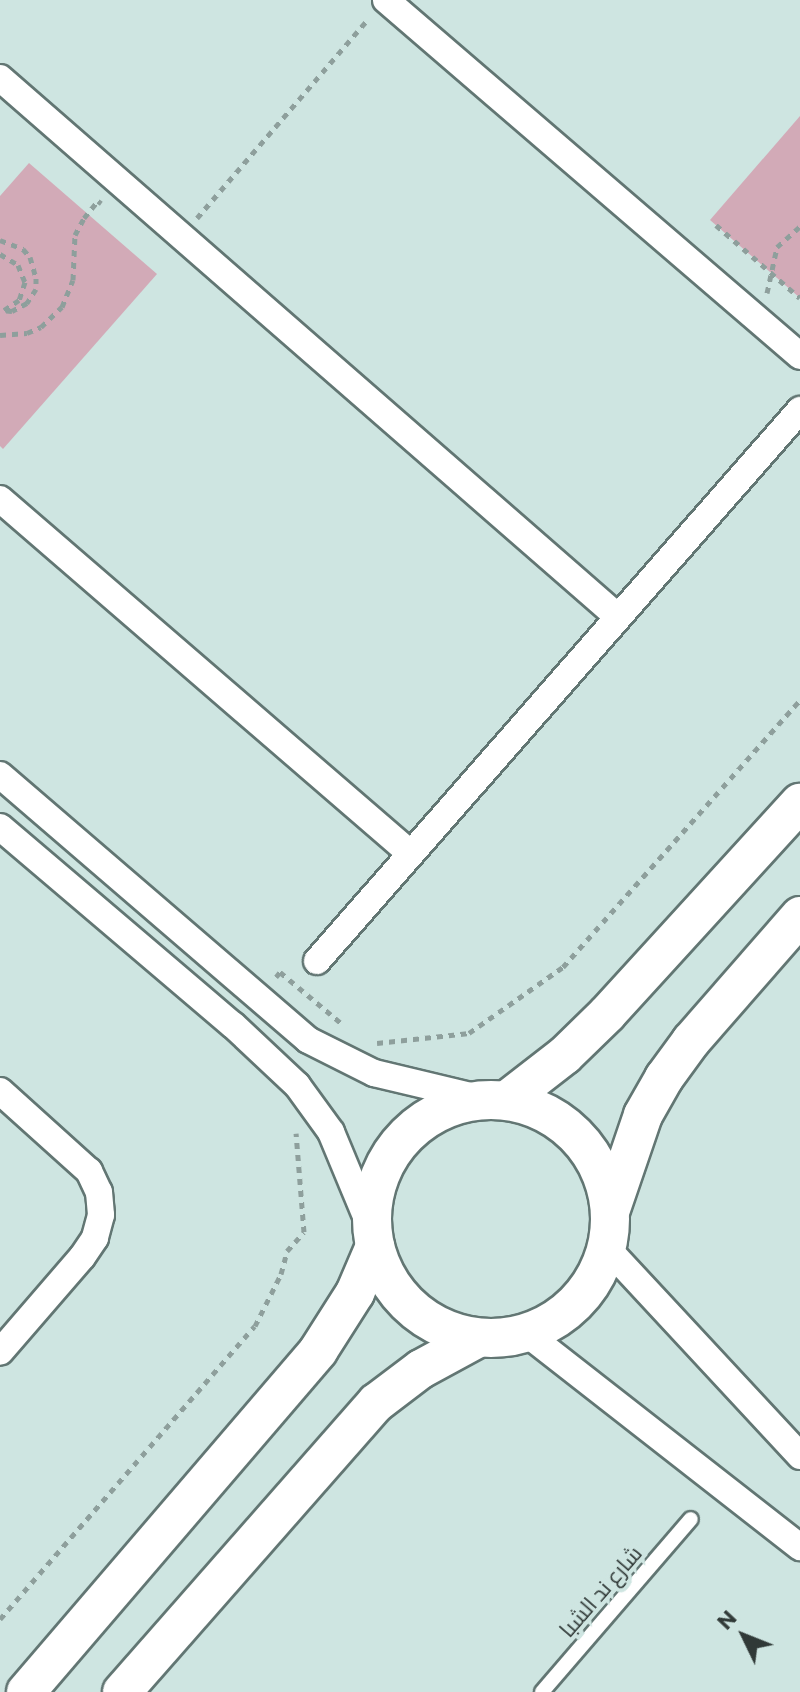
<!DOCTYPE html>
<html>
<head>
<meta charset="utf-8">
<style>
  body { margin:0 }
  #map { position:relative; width:800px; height:1692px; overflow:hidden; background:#cee5e1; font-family:Commissioner,Cairo,sans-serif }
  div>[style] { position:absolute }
  .green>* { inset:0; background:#d2aab7 }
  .path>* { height:5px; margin-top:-2.5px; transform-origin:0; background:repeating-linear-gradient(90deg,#8e9f9c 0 6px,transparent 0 12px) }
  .roads { filter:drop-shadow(2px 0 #627673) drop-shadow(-2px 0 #627673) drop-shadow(0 2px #627673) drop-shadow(0 -2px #627673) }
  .service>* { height:14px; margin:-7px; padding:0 7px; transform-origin:7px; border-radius:7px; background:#fff }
  .minor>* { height:26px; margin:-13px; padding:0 13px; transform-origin:13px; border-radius:13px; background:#fff }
  .secondary>* { height:38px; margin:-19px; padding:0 19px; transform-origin:19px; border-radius:19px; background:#fff }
  .secondary>.ring { margin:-19px; padding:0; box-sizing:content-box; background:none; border:38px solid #fff; border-radius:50% }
  span { translate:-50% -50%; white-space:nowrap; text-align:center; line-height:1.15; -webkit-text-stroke:8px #cee5e1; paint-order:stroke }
  .street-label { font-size:22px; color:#303937 }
  .north { position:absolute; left:704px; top:1596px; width:80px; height:80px; -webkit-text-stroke:6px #cee5e1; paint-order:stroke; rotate:313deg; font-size:22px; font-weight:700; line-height:32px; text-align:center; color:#303937 }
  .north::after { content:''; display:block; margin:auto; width:28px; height:36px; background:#303937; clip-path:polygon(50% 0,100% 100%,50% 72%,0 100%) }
</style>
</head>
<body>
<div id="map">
  <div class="green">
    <div style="clip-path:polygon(800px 116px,800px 298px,710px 220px)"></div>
    <div style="clip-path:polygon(29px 163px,157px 274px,3px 449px,0 446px,0 196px)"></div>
  </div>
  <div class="path">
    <div style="left:197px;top:218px;width:262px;rotate:-49.3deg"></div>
    <div style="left:716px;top:225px;width:111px;rotate:41deg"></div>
    <div style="left:0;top:240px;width:25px;rotate:21deg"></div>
    <div style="left:23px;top:249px;width:11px;rotate:49deg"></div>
    <div style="left:30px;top:257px;width:22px;rotate:74deg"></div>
    <div style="left:36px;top:278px;width:11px;rotate:90deg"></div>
    <div style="left:36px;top:289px;width:17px;rotate:123deg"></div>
    <div style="left:27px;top:303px;width:17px;rotate:152deg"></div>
    <div style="left:12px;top:311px;width:12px;rotate:-175deg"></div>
    <div style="left:0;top:254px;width:21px;rotate:31deg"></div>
    <div style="left:18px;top:265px;width:18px;rotate:68deg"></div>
    <div style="left:25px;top:282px;width:19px;rotate:108deg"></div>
    <div style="left:19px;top:300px;width:18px;rotate:146deg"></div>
    <div style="left:767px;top:293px;width:47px;rotate:-77.7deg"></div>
    <div style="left:777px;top:247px;width:31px;rotate:-42deg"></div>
    <div style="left:0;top:335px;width:27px;rotate:-4deg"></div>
    <div style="left:27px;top:333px;width:15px;rotate:-23deg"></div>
    <div style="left:41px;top:327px;width:29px;rotate:-44deg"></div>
    <div style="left:62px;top:307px;width:29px;rotate:-68deg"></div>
    <div style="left:73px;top:280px;width:45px;rotate:-87.5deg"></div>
    <div style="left:75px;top:235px;width:19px;rotate:-62deg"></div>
    <div style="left:84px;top:218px;width:22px;rotate:-51deg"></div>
    <div style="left:98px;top:201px;width:4px;rotate:34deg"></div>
    <div style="left:276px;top:977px;width:6px;rotate:-51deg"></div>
    <div style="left:280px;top:972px;width:80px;rotate:39.9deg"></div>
    <div style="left:377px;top:1043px;width:93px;rotate:-6.2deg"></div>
    <div style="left:469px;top:1033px;width:115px;rotate:-35.1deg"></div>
    <div style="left:563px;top:967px;width:357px;rotate:-48.4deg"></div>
    <div style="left:0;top:1619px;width:388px;rotate:-49deg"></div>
    <div style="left:255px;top:1326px;width:58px;rotate:-63.4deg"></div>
    <div style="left:281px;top:1274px;width:24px;rotate:-75deg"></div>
    <div style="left:287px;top:1251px;width:25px;rotate:-48deg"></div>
    <div style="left:304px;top:1232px;width:99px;rotate:-94.6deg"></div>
  </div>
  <div class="roads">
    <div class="service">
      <div style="left:542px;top:1692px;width:228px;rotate:-49.3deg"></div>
    </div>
    <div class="minor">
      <div style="left:386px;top:0;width:546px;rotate:40.69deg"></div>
      <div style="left:0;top:78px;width:820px;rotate:41.09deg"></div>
      <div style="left:0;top:499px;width:543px;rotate:40.82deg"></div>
      <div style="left:0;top:775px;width:406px;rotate:40.7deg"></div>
      <div style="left:308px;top:1040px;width:74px;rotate:26.6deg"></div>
      <div style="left:374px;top:1073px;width:116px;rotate:13.4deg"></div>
      <div style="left:0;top:827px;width:306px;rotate:40.4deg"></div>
      <div style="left:233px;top:1025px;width:88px;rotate:43.2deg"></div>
      <div style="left:297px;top:1085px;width:58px;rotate:54.1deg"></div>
      <div style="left:331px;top:1132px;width:109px;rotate:67.4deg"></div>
      <div style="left:317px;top:961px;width:733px;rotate:-48.76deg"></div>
      <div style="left:0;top:1091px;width:120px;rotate:42deg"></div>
      <div style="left:89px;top:1171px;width:23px;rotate:65deg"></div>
      <div style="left:99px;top:1192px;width:23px;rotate:85deg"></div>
      <div style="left:101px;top:1215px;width:24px;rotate:105deg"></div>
      <div style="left:95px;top:1238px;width:23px;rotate:124deg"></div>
      <div style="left:82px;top:1257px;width:125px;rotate:130.8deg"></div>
      <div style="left:607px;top:1248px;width:284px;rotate:47.1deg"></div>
      <div style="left:526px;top:1333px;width:348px;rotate:38deg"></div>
    </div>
    <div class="secondary">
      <div class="ring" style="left:372px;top:1100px;width:200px;height:200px"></div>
      <div style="left:507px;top:1100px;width:73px;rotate:-37.8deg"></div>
      <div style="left:565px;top:1055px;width:59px;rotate:-44.3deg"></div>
      <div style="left:607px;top:1014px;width:286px;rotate:-47.6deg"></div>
      <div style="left:611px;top:1209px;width:99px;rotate:-71.2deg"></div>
      <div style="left:643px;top:1115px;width:43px;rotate:-60.4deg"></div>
      <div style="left:664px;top:1078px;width:46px;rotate:-53.9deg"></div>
      <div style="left:691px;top:1041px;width:166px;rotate:-48.9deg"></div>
      <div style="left:26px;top:1692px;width:449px;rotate:-49.4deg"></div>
      <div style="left:318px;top:1351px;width:69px;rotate:-57.5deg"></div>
      <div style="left:355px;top:1293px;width:51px;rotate:-66.9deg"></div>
      <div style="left:122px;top:1692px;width:385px;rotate:-48.7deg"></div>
      <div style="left:376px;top:1403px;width:56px;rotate:-37.1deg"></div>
      <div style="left:421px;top:1369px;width:65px;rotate:-28.5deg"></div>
    </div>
  </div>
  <div class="street-label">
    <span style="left:600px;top:1591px;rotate:-49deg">شارع ند الشبا</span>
  </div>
  <div class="north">N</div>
</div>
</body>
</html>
